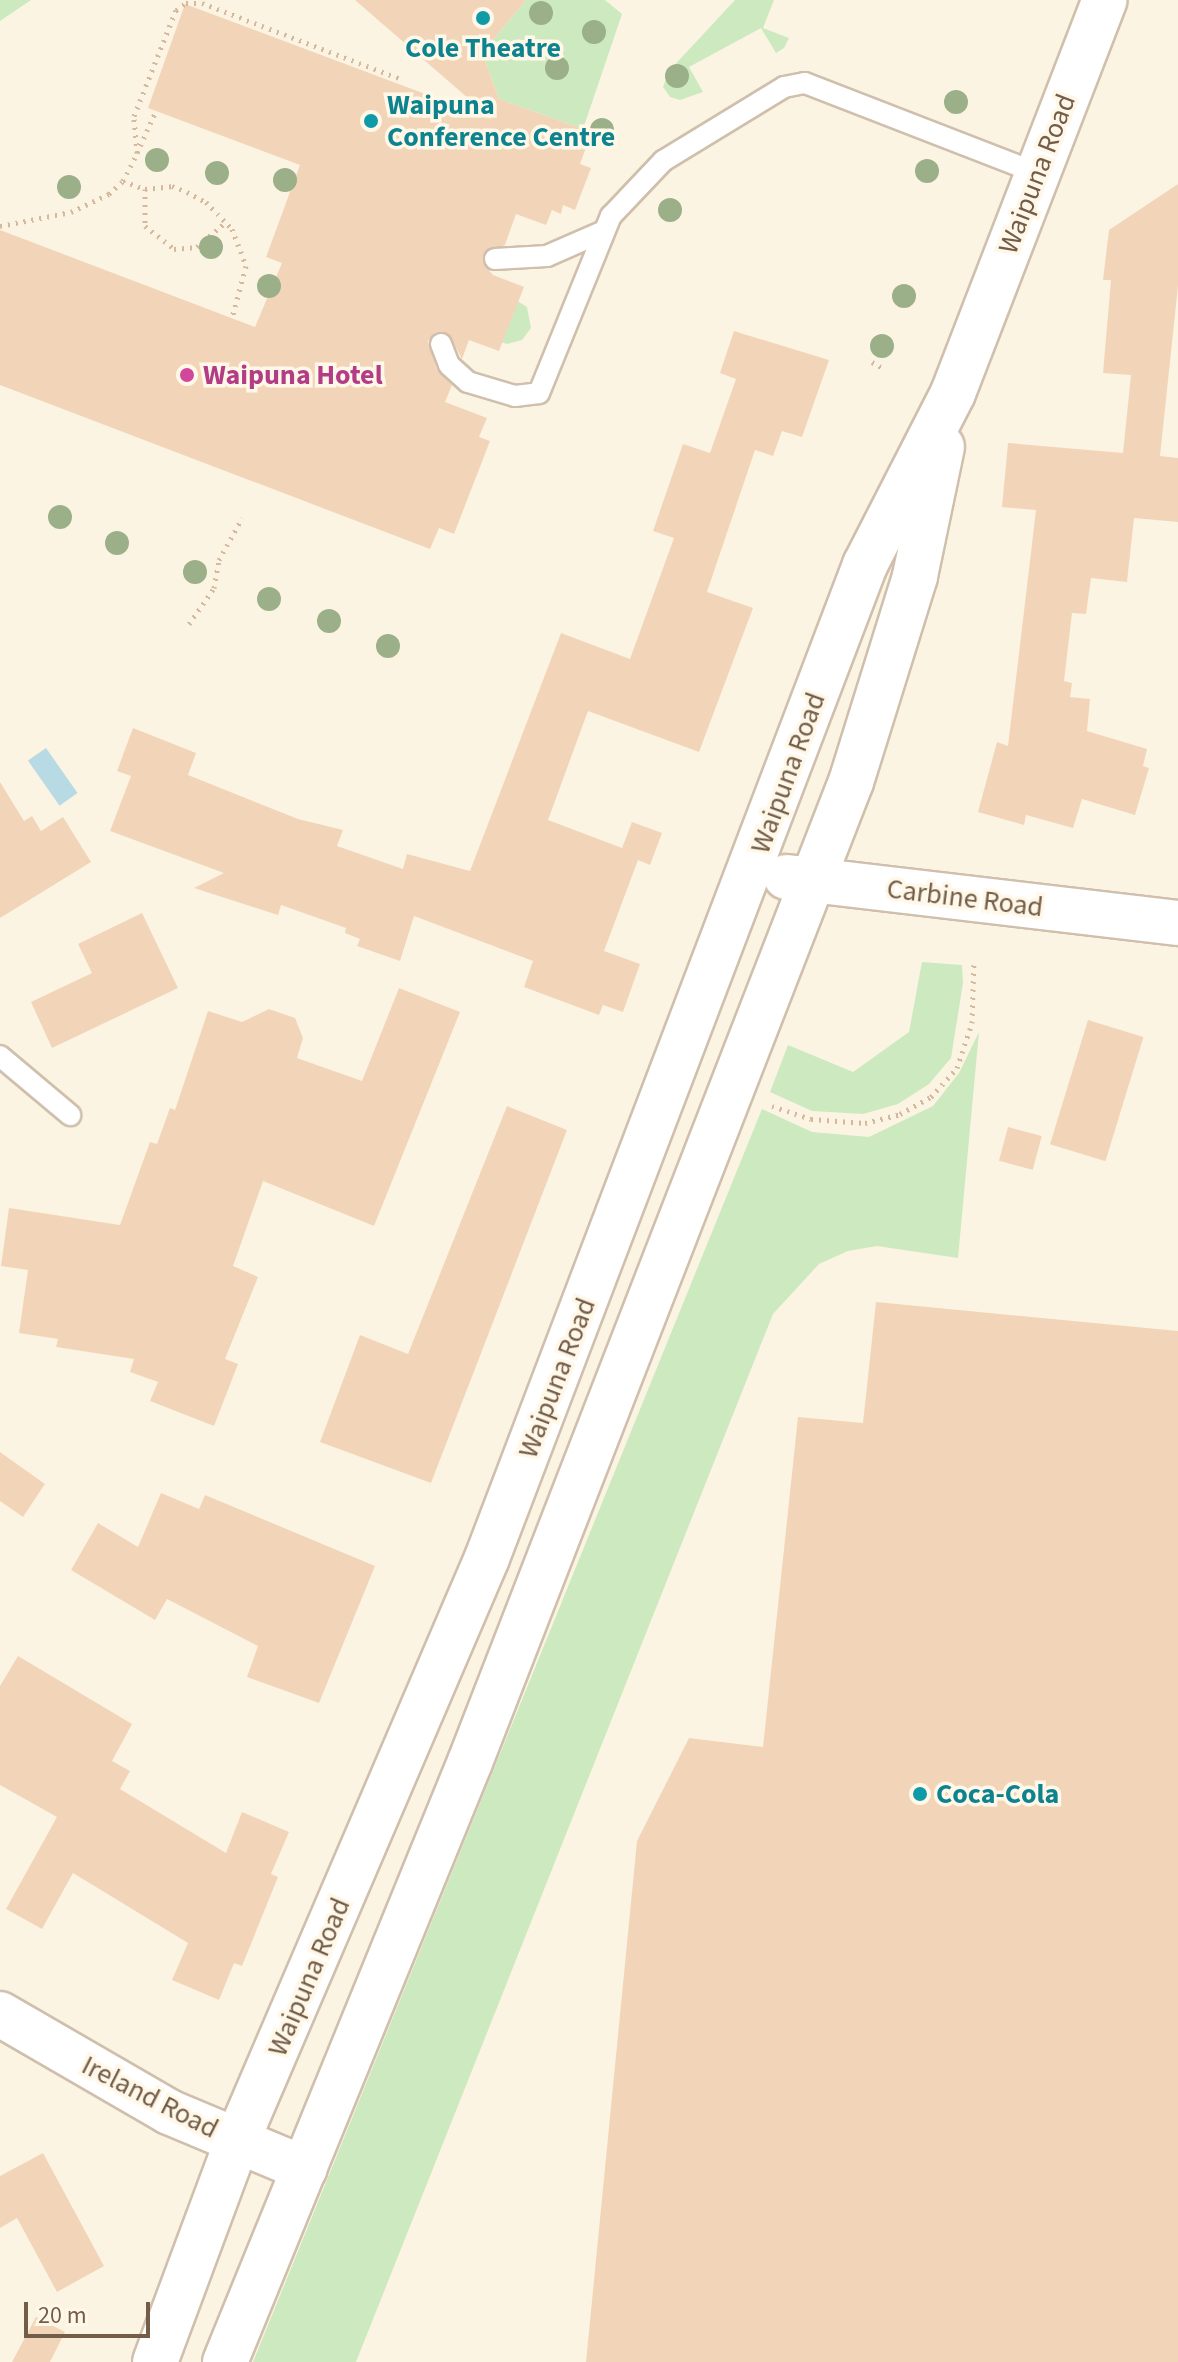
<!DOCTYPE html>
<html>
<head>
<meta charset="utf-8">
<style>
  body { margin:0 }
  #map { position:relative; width:1178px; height:2362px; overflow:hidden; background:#fcf4e2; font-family:"Source Sans 3",sans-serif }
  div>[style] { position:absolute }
  .green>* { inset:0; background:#cde9c0 }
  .water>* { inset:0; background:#b7dae5; transform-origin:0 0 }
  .building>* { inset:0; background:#f2d5b9; transform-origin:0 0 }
  .path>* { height:5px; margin-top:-2.5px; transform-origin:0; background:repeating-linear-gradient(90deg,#d6b89d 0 2px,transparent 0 8px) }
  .roads { filter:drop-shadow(2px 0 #cfbfac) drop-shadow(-2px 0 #cfbfac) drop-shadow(0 2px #cfbfac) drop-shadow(0 -2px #cfbfac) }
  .lane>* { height:20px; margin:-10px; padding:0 10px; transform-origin:10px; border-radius:10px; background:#fff }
  .secondary>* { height:44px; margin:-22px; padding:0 22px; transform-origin:22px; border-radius:22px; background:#fff }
  .trees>* { width:24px; height:24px; margin:-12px; border-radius:50%; background:#9bb089 }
  .dots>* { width:22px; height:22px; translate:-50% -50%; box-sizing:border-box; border:4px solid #fff8e8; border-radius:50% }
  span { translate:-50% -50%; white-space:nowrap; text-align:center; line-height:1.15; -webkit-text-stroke:7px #fff8e8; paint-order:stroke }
  .culture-label { font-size:28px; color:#0d838f; font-weight:700 }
  .left { translate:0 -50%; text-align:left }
  .street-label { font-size:28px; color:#735c48 }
  .hotel-label { font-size:28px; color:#b23c85; font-weight:700 }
  .scale { position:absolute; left:24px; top:2302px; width:126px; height:36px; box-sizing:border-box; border:4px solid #735c48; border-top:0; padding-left:10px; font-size:24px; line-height:28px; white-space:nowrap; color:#735c48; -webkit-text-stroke:6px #fff8e8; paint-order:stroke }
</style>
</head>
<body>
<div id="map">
  <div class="green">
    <div style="clip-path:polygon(0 0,31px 0,0 21px)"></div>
    <div style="clip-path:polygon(526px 0,605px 0,622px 14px,583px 129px,499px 99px,482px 53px)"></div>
    <div style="clip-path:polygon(735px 0,774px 0,763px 28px,789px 38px,784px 48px,776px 53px,761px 28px,689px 67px,703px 92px,680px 100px,670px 97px,663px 87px,669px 71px)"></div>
    <div style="clip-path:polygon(514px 299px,527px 307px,531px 328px,522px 340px,507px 344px,501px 342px)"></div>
    <div style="clip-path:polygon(922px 962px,962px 965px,963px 983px,951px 1058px,929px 1084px,898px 1104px,863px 1114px,812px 1111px,770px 1092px,788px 1045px,853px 1072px,909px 1032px)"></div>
    <div style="clip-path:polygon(979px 1032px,958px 1258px,877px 1246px,848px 1251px,819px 1264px,773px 1314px,356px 2362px,253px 2362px,762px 1109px,812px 1132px,869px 1137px,933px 1106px,959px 1073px)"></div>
  </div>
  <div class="water">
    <div style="left:46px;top:748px;width:55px;height:22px;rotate:55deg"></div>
  </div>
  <div class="building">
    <div style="clip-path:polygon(355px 0,526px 0,482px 53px,499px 99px,583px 129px,577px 145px,586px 148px,580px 164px,591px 168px,575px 210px,563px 205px,561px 214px,552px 210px,546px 225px,516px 214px,505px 245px,483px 254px,484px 265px,493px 275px,524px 287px,499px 351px,469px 340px,462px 359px,449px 334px,436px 332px,428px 341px,437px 370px,452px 385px,445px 402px,487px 418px,479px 437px,490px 441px,454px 534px,439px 528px,430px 549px,0 385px,0 230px,255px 327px,282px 263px,266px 257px,300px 165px,148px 108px,185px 4px,492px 119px)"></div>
    <div style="clip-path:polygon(1178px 184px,1178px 286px,1160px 456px,1178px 458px,1178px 522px,1134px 518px,1127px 582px,1091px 578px,1086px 614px,1072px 613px,1064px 681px,1072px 683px,1070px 697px,1090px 699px,1087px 731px,1147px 749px,1143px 766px,1149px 768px,1135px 815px,1082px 799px,1073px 828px,1026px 815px,1024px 825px,978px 812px,997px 742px,1008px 746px,1036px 510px,1002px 507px,1008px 443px,1123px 453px,1131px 375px,1103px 373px,1111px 280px,1103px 280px,1109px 230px)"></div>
    <div style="clip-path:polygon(734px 331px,829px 360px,802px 437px,782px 431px,773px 456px,755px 450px,707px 592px,753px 608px,699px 752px,588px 711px,548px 820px,622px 848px,632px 822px,662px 833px,650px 865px,638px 860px,604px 951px,640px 964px,623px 1012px,603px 1005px,599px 1015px,524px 987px,533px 961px,414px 916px,400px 961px,357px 946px,360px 939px,345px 933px,346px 928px,281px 905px,278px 915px,194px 888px,224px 873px,110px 831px,131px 776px,117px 771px,133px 728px,196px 753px,188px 775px,298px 819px,343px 830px,337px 846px,403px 869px,407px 854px,470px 871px,561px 633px,630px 659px,674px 538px,653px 531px,683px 444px,710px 453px,736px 379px,720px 373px)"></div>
    <div style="clip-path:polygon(0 782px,24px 821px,32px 816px,41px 831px,63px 817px,91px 862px,0 918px)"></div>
    <div style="clip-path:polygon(142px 913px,178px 988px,52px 1048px,31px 1002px,92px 973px,78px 944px)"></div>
    <div style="clip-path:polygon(399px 988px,460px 1012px,374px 1226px,263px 1181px,233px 1266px,258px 1277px,225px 1359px,238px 1364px,214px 1426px,150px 1401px,158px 1382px,130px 1372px,134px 1359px,56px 1347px,58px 1339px,19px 1333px,28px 1270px,1px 1266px,9px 1208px,120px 1225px,150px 1142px,157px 1144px,170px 1108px,175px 1110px,208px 1011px,242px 1022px,269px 1009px,295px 1018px,303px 1038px,297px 1058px,362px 1081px)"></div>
    <div style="left:1088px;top:1020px;width:58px;height:130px;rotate:17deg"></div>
    <div style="clip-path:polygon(507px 1106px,567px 1130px,431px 1483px,320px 1442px,360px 1335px,408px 1354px)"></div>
    <div style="left:1008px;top:1127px;width:35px;height:35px;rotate:15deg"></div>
    <div style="clip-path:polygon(876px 1302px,1178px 1331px,1178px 2362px,586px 2362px,637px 1841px,689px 1738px,763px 1747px,798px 1417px,863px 1423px)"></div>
    <div style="clip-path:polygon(0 1452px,45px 1484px,23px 1517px,0 1501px)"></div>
    <div style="clip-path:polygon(161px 1493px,199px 1509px,205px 1495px,375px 1566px,319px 1703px,247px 1677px,258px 1646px,167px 1599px,155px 1620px,71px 1570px,98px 1523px,138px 1547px)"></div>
    <div style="clip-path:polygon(18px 1656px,132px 1724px,112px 1761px,130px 1771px,120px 1789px,226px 1853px,242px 1812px,289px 1832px,271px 1874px,278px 1877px,242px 1966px,234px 1963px,219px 2000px,172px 1980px,188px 1943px,73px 1873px,42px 1929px,6px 1909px,57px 1817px,0 1785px,0 1686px)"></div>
    <div style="clip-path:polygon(43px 2153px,104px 2266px,57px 2292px,17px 2218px,0 2228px,0 2176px)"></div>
    <div style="clip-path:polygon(36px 2317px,65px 2332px,50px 2362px,12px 2362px)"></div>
  </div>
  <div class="path">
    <div style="left:137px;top:153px;width:46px;rotate:-65.7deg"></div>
    <div style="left:123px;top:181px;width:23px;rotate:20deg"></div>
    <div style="left:145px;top:189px;width:27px;rotate:-6deg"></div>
    <div style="left:172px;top:186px;width:16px;rotate:22deg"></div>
    <div style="left:187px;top:192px;width:21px;rotate:28deg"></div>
    <div style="left:206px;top:202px;width:37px;rotate:46deg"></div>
    <div style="left:232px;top:229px;width:40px;rotate:69deg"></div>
    <div style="left:246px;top:266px;width:54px;rotate:105.1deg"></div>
    <div style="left:145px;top:189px;width:37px;rotate:90deg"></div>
    <div style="left:145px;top:226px;width:37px;rotate:38deg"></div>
    <div style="left:174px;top:249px;width:23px;rotate:-5deg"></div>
    <div style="left:197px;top:247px;width:38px;rotate:-41deg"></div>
    <div style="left:0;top:226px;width:72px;rotate:-11.2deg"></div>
    <div style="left:71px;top:212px;width:42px;rotate:-25.3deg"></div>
    <div style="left:109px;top:194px;width:19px;rotate:-43deg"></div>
    <div style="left:123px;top:181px;width:31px;rotate:-63deg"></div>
    <div style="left:137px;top:153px;width:37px;rotate:-95deg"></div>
    <div style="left:134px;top:116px;width:114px;rotate:-68.4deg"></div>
    <div style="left:176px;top:10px;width:12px;rotate:-35deg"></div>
    <div style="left:186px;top:3px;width:16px"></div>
    <div style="left:202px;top:3px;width:213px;rotate:20.9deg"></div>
    <div style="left:872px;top:362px;width:12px;rotate:31deg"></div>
    <div style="left:189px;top:624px;width:44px;rotate:-55.2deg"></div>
    <div style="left:214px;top:588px;width:28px;rotate:-80deg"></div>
    <div style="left:219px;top:560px;width:48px;rotate:-61.3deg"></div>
    <div style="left:772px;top:1106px;width:41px;rotate:18.4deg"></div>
    <div style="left:811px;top:1119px;width:54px;rotate:4.2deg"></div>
    <div style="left:865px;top:1123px;width:36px;rotate:-14deg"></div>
    <div style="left:900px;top:1114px;width:35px;rotate:-29deg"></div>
    <div style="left:931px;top:1097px;width:39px;rotate:-48deg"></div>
    <div style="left:957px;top:1068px;width:47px;rotate:-71.6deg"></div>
    <div style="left:972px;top:1023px;width:62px;rotate:-88.2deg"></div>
  </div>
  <div class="roads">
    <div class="lane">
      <div style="left:495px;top:259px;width:52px;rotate:-3.3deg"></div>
      <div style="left:547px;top:256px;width:62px;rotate:-23.7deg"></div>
      <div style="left:441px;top:344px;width:22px;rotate:69deg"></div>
      <div style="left:449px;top:365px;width:25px;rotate:42deg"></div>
      <div style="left:468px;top:382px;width:49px;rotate:16.6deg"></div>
      <div style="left:515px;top:396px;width:24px;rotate:-7deg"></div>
      <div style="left:539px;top:393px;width:191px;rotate:-67.9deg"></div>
      <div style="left:611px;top:216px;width:76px;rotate:-46.6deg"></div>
      <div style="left:663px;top:161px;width:142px;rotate:-31.4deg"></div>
      <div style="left:784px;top:87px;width:21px;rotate:-11deg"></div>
      <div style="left:805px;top:83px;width:249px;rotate:21.2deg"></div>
      <div style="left:0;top:1056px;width:92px;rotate:40.1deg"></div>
    </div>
    <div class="secondary">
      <div style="left:786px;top:877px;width:395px;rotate:6.7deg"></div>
      <div style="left:0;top:2014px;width:195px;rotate:30.1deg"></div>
      <div style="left:169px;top:2112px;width:147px;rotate:22.7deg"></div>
      <div style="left:155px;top:2362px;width:236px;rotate:-69.6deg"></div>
      <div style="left:237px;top:2141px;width:634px;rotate:-66.79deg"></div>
      <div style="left:487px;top:1558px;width:1063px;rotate:-69.16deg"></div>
      <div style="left:865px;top:565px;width:193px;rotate:-62.9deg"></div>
      <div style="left:953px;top:393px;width:421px;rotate:-68.9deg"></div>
      <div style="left:225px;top:2362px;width:648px;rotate:-67.79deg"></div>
      <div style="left:470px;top:1762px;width:1051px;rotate:-68.76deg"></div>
      <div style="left:851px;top:782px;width:216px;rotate:-72.7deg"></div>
      <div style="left:915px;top:576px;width:132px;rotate:-78.2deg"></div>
    </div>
  </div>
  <div class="trees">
    <div style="left:541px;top:13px"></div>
    <div style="left:594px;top:32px"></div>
    <div style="left:557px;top:68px"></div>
    <div style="left:677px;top:76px"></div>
    <div style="left:956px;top:102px"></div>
    <div style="left:602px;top:130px"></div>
    <div style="left:157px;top:160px"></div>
    <div style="left:927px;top:171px"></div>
    <div style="left:217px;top:173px"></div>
    <div style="left:285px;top:180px"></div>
    <div style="left:69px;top:187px"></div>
    <div style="left:670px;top:210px"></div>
    <div style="left:211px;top:247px"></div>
    <div style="left:269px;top:286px"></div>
    <div style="left:904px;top:296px"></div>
    <div style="left:882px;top:346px"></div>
    <div style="left:60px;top:517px"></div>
    <div style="left:117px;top:543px"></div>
    <div style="left:195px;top:572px"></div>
    <div style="left:269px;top:599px"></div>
    <div style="left:329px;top:621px"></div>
    <div style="left:388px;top:646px"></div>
  </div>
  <div class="dots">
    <div style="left:483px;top:18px;background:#0f9aa8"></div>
    <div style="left:371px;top:121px;background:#0f9aa8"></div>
    <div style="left:187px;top:375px;background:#d1479c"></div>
    <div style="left:920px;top:1794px;background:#0f9aa8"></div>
  </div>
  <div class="culture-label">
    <span style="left:483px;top:48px">Cole Theatre</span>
    <span class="left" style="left:387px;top:121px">Waipuna<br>Conference Centre</span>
    <span class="left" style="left:936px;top:1794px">Coca-Cola</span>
  </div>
  <div class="street-label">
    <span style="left:1037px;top:174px;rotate:-69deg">Waipuna Road</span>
    <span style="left:788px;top:773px;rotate:-70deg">Waipuna Road</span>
    <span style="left:965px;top:898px;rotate:7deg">Carbine Road</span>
    <span style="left:557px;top:1378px;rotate:-69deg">Waipuna Road</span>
    <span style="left:309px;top:1977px;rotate:-67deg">Waipuna Road</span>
    <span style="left:150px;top:2097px;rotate:27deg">Ireland Road</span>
  </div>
  <div class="hotel-label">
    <span class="left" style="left:203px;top:375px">Waipuna Hotel</span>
  </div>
  <div class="scale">20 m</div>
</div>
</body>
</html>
